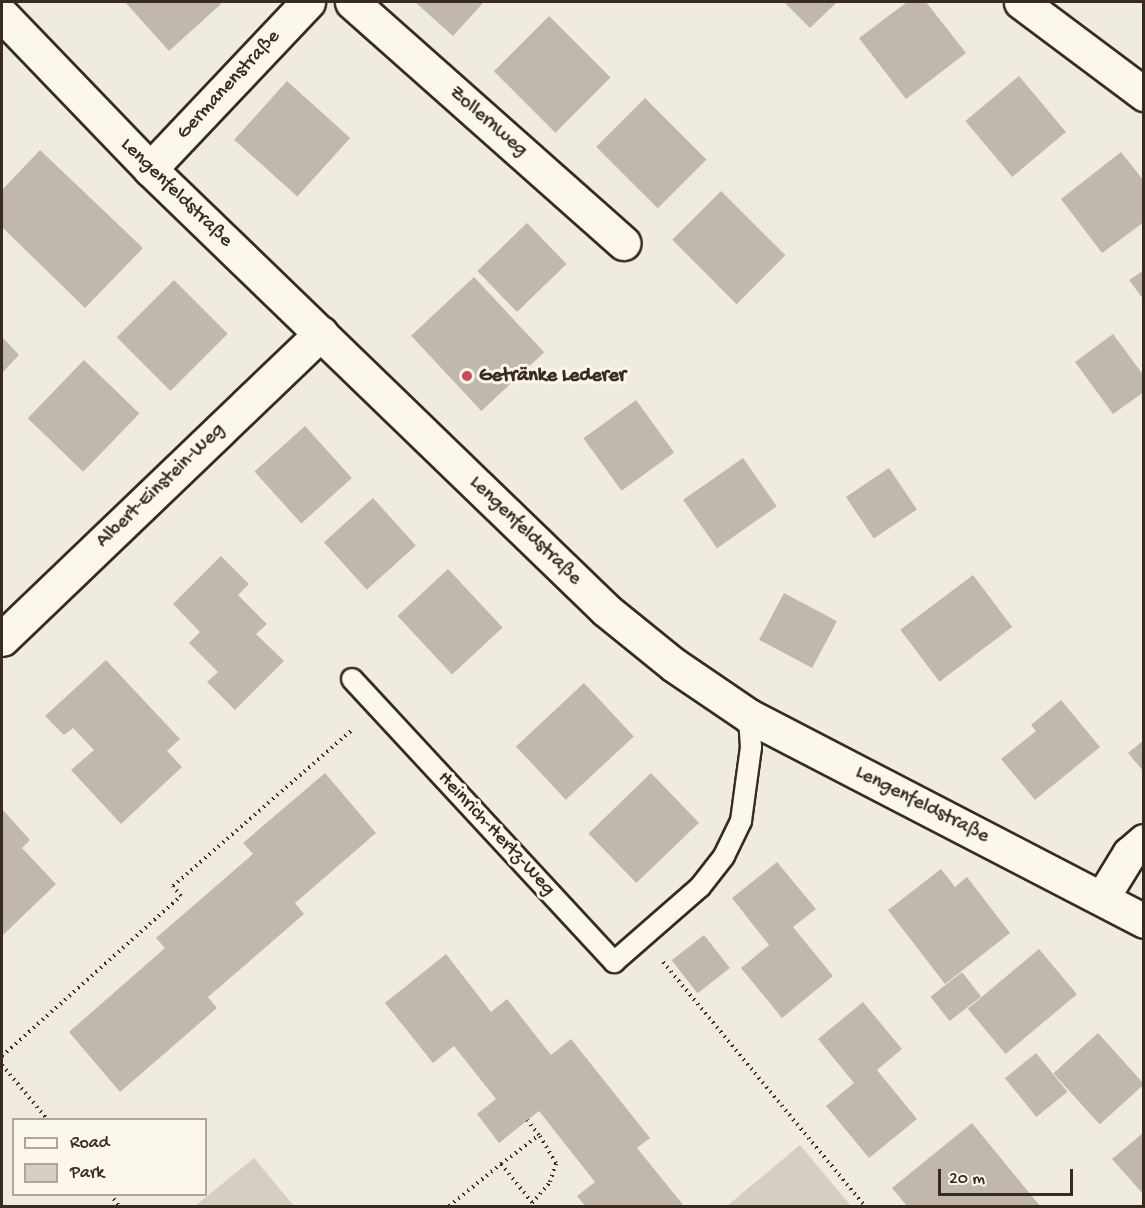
<!DOCTYPE html>
<html>
<head>
<meta charset="utf-8">
<style>
  body { margin:0 }
  #map { position:relative; width:1145px; height:1208px; overflow:hidden; background:#f0ebe0; font-family:"Gochi Hand",sans-serif }
  div>[style] { position:absolute }
  .green>* { inset:0; background:#d5cec3 }
  .building>* { inset:0; background:#c0b8ad; transform-origin:0 0 }
  .path>* { height:4px; margin-top:-2px; transform-origin:0; background:repeating-linear-gradient(90deg,#3b2a1e 0 1.5px,transparent 0 6px) }
  .roads { filter:drop-shadow(2px 0 #3b2a1e) drop-shadow(-2px 0 #3b2a1e) drop-shadow(0 2px #3b2a1e) drop-shadow(0 -2px #3b2a1e) }
  .service>* { height:20px; margin:-10px; padding:0 10px; transform-origin:10px; border-radius:10px; background:#fbf7ec }
  .minor>* { height:33px; margin:-16.5px; padding:0 16.5px; transform-origin:16.5px; border-radius:16.5px; background:#fbf7ec }
  .dots>* { width:16px; height:16px; translate:-50% -50%; box-sizing:border-box; border:3px solid #fbf7ec; border-radius:50% }
  span { translate:-50% -50%; white-space:nowrap; text-align:center; line-height:1.15; -webkit-text-stroke:6px #fbf7ec; paint-order:stroke }
  .street-label { font-size:20px; color:#3b2a1e }
  .poi-label { font-size:20px; color:#3b2a1e; font-weight:700 }
  .left { translate:0 -50%; text-align:left }
  .frame { position:absolute; inset:0; border:3px solid #3b2a1e; pointer-events:none }
  .legend { position:absolute; left:12px; top:1118px; width:195px; height:78px; box-sizing:border-box; background:#fbf7ec; border:2px solid #aea59a; margin:0; padding:8px 10px; list-style:none; font-size:18px; color:#3b2a1e }
  .legend li { display:flex; align-items:center; gap:12px; height:30px }
  .legend b { width:30px; border:2px solid #aea59a }
  .scale { position:absolute; left:938px; top:1169px; width:135px; height:27px; box-sizing:border-box; border:3px solid #3b2a1e; border-top:0; padding-left:8px; font-size:18px; line-height:21px; white-space:nowrap; color:#3b2a1e; -webkit-text-stroke:4px #fbf7ec; paint-order:stroke }
</style>
</head>
<body>
<div id="map">
  <div class="green">
    <div style="clip-path:polygon(800px 1145px,851px 1206px,726px 1206px,727px 1206px)"></div>
    <div style="clip-path:polygon(254px 1158px,294px 1206px,195px 1206px)"></div>
  </div>
  <div class="building">
    <div style="clip-path:polygon(125px 2px,219px 2px,221px 4px,169px 51px)"></div>
    <div style="clip-path:polygon(415px 2px,484px 2px,453px 36px)"></div>
    <div style="clip-path:polygon(784px 2px,837px 2px,810px 28px)"></div>
    <div style="clip-path:polygon(907px 2px,926px 2px,966px 53px,906px 99px,859px 38px)"></div>
    <div style="left:549px;top:16px;width:87px;height:78px;rotate:45deg"></div>
    <div style="left:1019px;top:76px;width:73px;height:70px;rotate:50deg"></div>
    <div style="left:287px;top:81px;width:85px;height:79px;rotate:42deg"></div>
    <div style="left:645px;top:98px;width:87px;height:69px;rotate:45deg"></div>
    <div style="clip-path:polygon(40px 150px,143px 248px,85px 308px,2px 227px,2px 190px)"></div>
    <div style="clip-path:polygon(1121px 152px,1144px 181px,1144px 222px,1102px 253px,1061px 199px)"></div>
    <div style="left:721px;top:191px;width:91px;height:69px;rotate:45deg"></div>
    <div style="left:527px;top:223px;width:57px;height:69px;rotate:46deg"></div>
    <div style="clip-path:polygon(1144px 270px,1144px 300px,1129px 280px)"></div>
    <div style="left:474px;top:277px;width:103px;height:86px;rotate:47deg"></div>
    <div style="left:174px;top:280px;width:76px;height:81px;rotate:45deg"></div>
    <div style="clip-path:polygon(1113px 334px,1144px 376px,1144px 392px,1113px 414px,1075px 362px)"></div>
    <div style="clip-path:polygon(2px 337px,19px 355px,2px 373px)"></div>
    <div style="left:84px;top:360px;width:77px;height:81px;rotate:44deg"></div>
    <div style="left:636px;top:400px;width:65px;height:65px;rotate:54deg"></div>
    <div style="left:305px;top:426px;width:70px;height:68px;rotate:48deg"></div>
    <div style="left:743px;top:458px;width:59px;height:73px;rotate:55deg"></div>
    <div style="left:889px;top:468px;width:50px;height:52px;rotate:56deg"></div>
    <div style="left:373px;top:498px;width:64px;height:66px;rotate:48deg"></div>
    <div style="clip-path:polygon(221px 556px,249px 584px,238px 595px,267px 624px,256px 634px,284px 661px,235px 710px,207px 682px,218px 672px,189px 643px,200px 632px,173px 604px)"></div>
    <div style="left:448px;top:569px;width:80px;height:69px;rotate:47deg"></div>
    <div style="left:973px;top:575px;width:65px;height:91px;rotate:53deg"></div>
    <div style="left:784px;top:593px;width:60px;height:53px;rotate:28deg"></div>
    <div style="clip-path:polygon(106px 660px,180px 739px,167px 751px,182px 767px,121px 824px,71px 770px,94px 750px,73px 728px,64px 735px,45px 716px)"></div>
    <div style="left:584px;top:683px;width:73px;height:93px;rotate:47deg"></div>
    <div style="clip-path:polygon(1061px 700px,1100px 747px,1035px 800px,1001px 759px,1036px 731px,1031px 725px)"></div>
    <div style="clip-path:polygon(1144px 740px,1144px 772px,1128px 753px)"></div>
    <div style="clip-path:polygon(325px 773px,376px 833px,295px 903px,304px 914px,208px 997px,217px 1008px,120px 1092px,69px 1032px,165px 948px,156px 938px,253px 854px,243px 843px)"></div>
    <div style="left:651px;top:773px;width:69px;height:87px;rotate:46deg"></div>
    <div style="clip-path:polygon(2px 809px,30px 840px,22px 848px,56px 884px,2px 936px)"></div>
    <div style="clip-path:polygon(777px 862px,816px 909px,793px 927px,833px 976px,782px 1018px,741px 968px,769px 945px,732px 898px)"></div>
    <div style="clip-path:polygon(941px 869px,955px 887px,967px 877px,1010px 933px,945px 984px,888px 910px)"></div>
    <div style="left:704px;top:935px;width:42px;height:41px;rotate:52deg"></div>
    <div style="left:1039px;top:949px;width:59px;height:93px;rotate:50deg"></div>
    <div style="clip-path:polygon(446px 954px,491px 1012px,507px 999px,551px 1055px,571px 1039px,650px 1138px,637px 1148px,684px 1206px,585px 1206px,577px 1196px,595px 1182px,539px 1111px,499px 1143px,477px 1114px,496px 1099px,454px 1046px,433px 1063px,385px 1003px)"></div>
    <div style="left:962px;top:972px;width:31px;height:40px;rotate:52deg"></div>
    <div style="clip-path:polygon(863px 1002px,902px 1049px,877px 1070px,917px 1119px,869px 1158px,826px 1106px,854px 1083px,818px 1039px)"></div>
    <div style="left:1098px;top:1033px;width:69px;height:60px;rotate:48deg"></div>
    <div style="left:1036px;top:1053px;width:50px;height:40px;rotate:51deg"></div>
    <div style="clip-path:polygon(972px 1123px,1040px 1206px,907px 1206px,892px 1188px)"></div>
    <div style="clip-path:polygon(1144px 1132px,1144px 1195px,1112px 1159px)"></div>
  </div>
  <div class="path">
    <div style="left:663px;top:962px;width:317px;rotate:50.4deg"></div>
    <div style="left:2px;top:1056px;width:240px;rotate:-41.8deg"></div>
    <div style="left:181px;top:896px;width:13px;rotate:-129deg"></div>
    <div style="left:173px;top:886px;width:239px;rotate:-41.1deg"></div>
    <div style="left:2px;top:1065px;width:72px;rotate:50.1deg"></div>
    <div style="left:501px;top:1164px;width:48px;rotate:-37.3deg"></div>
    <div style="left:539px;top:1135px;width:19px;rotate:-129deg"></div>
    <div style="left:110px;top:1194px;width:15px;rotate:53deg"></div>
    <div style="left:532px;top:1203px;width:28px;rotate:-49deg"></div>
    <div style="left:550px;top:1182px;width:20px;rotate:-72deg"></div>
    <div style="left:556px;top:1163px;width:33px;rotate:-121deg"></div>
    <div style="left:449px;top:1206px;width:67px;rotate:-38.9deg"></div>
    <div style="left:501px;top:1164px;width:54px;rotate:51deg"></div>
  </div>
  <div class="roads">
    <div class="service">
      <div style="left:352px;top:679px;width:386px;rotate:47.2deg"></div>
      <div style="left:614px;top:962px;width:114px;rotate:-41.1deg"></div>
      <div style="left:700px;top:887px;width:39px;rotate:-52deg"></div>
      <div style="left:724px;top:856px;width:39px;rotate:-64deg"></div>
      <div style="left:741px;top:821px;width:75px;rotate:-82.3deg"></div>
      <div style="left:751px;top:747px;width:31px;rotate:-94deg"></div>
    </div>
    <div class="minor">
      <div style="left:352px;top:2px;width:363px;rotate:41.6deg"></div>
      <div style="left:1021px;top:2px;width:154px;rotate:36.8deg"></div>
      <div style="left:2px;top:15px;width:214px;rotate:46.1deg"></div>
      <div style="left:150px;top:169px;width:634px;rotate:44.04deg"></div>
      <div style="left:606px;top:610px;width:87px;rotate:39deg"></div>
      <div style="left:674px;top:665px;width:91px;rotate:34.2deg"></div>
      <div style="left:749px;top:716px;width:445px;rotate:27.4deg"></div>
      <div style="left:150px;top:169px;width:230px;rotate:-46.6deg"></div>
      <div style="left:2px;top:639px;width:442px;rotate:-43.8deg"></div>
      <div style="left:1102px;top:898px;width:52px;rotate:-58.5deg"></div>
      <div style="left:1129px;top:854px;width:20px;rotate:-41deg"></div>
    </div>
  </div>
  <div class="dots">
    <div style="left:467px;top:376px;background:#d1495b"></div>
  </div>
  <div class="street-label">
    <span style="left:229px;top:85px;rotate:-47deg">Germanenstraße</span>
    <span style="left:488px;top:122px;rotate:41deg">Zollernweg</span>
    <span style="left:176px;top:193px;rotate:44deg">Lengenfeldstraße</span>
    <span style="left:161px;top:486px;rotate:-44deg">Albert-Einstein-Weg</span>
    <span style="left:525px;top:531px;rotate:44deg">Lengenfeldstraße</span>
    <span style="left:922px;top:805px;rotate:27deg">Lengenfeldstraße</span>
    <span style="left:496px;top:834px;rotate:47deg">Heinrich-Hertz-Weg</span>
  </div>
  <div class="poi-label">
    <span class="left" style="left:479px;top:376px">Getränke Lederer</span>
  </div>
  <div class="frame"></div>
  <ul class="legend">
  <li><b style="height:8px;background:#fbf7ec"></b>Road</li>
  <li><b style="height:16px;background:#d5cec3"></b>Park</li>
  </ul>
  <div class="scale">20 m</div>
</div>
</body>
</html>
